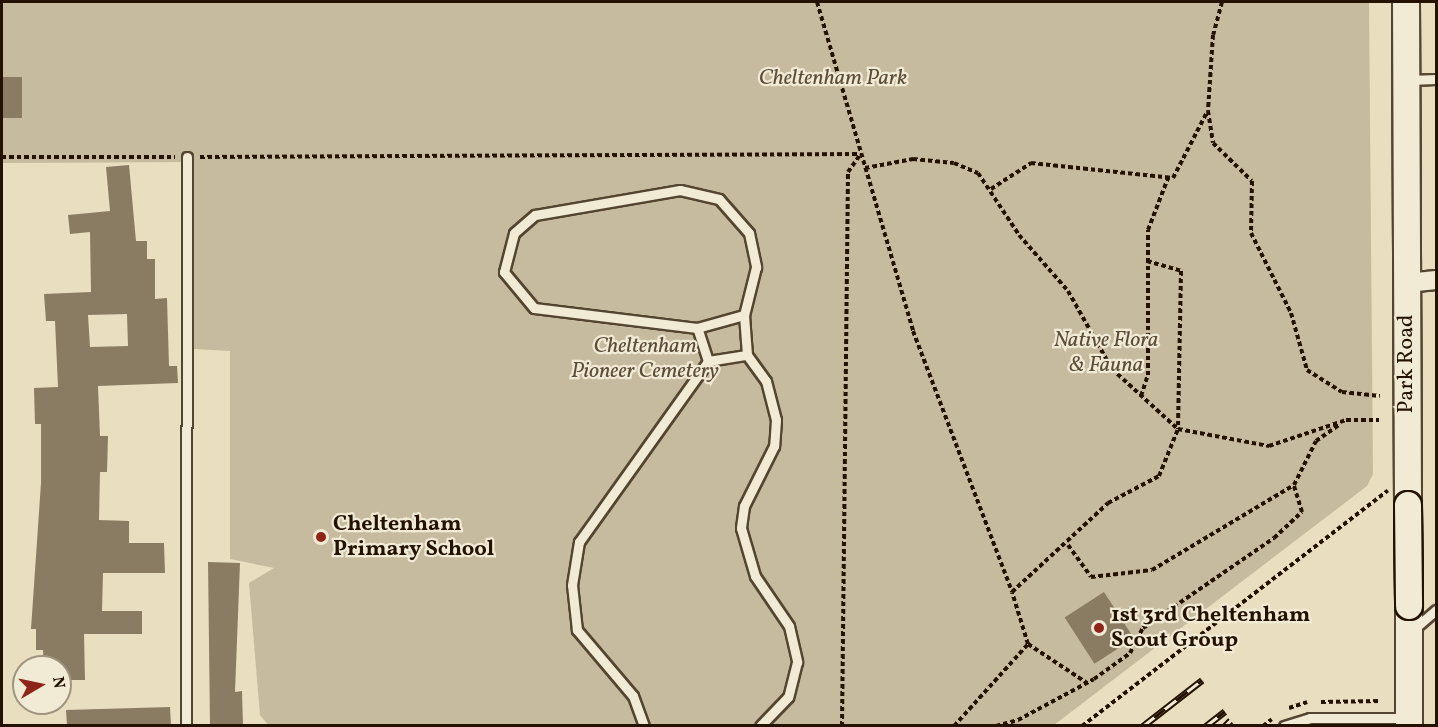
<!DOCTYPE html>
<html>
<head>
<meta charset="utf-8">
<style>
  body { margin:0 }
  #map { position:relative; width:1438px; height:727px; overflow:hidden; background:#e9debf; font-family:Vollkorn,serif }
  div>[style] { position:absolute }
  .green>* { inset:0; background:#c7bb9f }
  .building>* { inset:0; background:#8a7c63; transform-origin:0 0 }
  .path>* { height:4px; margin-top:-2px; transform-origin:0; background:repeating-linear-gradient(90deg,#231200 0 4.5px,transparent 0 7.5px) }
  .roads { filter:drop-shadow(2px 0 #544530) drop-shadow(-2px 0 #544530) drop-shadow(0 2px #544530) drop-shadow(0 -2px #544530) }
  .lane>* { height:9px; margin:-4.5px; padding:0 4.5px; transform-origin:4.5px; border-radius:4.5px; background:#f1ead5 }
  .street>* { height:18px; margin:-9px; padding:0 9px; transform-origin:9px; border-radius:9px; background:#f1ead5 }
  .secondary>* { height:26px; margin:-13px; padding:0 13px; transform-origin:13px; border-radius:13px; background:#f1ead5 }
  .rail>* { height:7px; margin-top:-3.5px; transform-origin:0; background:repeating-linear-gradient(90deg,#f1ead5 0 14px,#231200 0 28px); box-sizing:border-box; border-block:2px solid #231200 }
  .bridges { filter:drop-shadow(2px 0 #231200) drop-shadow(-2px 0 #231200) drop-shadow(0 2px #231200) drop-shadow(0 -2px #231200) }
  .secondary-bridge>* { height:26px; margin:-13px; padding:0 13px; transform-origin:13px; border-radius:13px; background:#f1ead5 }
  .dots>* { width:16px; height:16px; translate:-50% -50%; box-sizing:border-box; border:3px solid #f1ead5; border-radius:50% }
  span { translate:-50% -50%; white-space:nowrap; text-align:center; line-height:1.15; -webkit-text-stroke:4.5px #f1ead5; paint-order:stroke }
  .park-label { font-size:22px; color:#5c4d38; font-style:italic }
  .street-label { font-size:22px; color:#231200 }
  .poi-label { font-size:22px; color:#231200; font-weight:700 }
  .left { translate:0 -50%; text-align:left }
  .frame { position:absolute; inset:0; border:3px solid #231200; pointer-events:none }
  .north { position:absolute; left:12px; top:655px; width:60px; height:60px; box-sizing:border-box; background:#f1ead5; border:2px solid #9f9480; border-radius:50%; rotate:81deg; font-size:16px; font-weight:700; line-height:24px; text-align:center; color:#231200 }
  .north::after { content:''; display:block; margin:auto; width:21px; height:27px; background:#8f2418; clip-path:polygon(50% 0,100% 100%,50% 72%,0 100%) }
</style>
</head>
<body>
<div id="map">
  <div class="green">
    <div style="clip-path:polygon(2px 2px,1369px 2px,1373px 474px,1367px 486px,1054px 725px,268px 725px,260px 715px,249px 583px,274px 568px,230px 559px,230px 351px,194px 349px,194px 162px,2px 163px)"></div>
  </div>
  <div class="building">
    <div style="left:2px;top:77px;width:20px;height:41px"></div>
    <div style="clip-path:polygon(evenodd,129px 165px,136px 241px,147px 241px,147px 259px,155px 259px,155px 299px,167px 298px,169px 366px,177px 366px,178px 383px,98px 386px,100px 436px,108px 436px,107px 472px,100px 472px,99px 520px,129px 521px,129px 543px,164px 543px,165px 573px,103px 573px,102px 611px,142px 611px,142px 634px,84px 634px,85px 680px,60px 680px,60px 667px,44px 667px,43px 650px,36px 650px,36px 629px,31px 629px,41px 483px,41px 424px,35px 424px,34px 388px,58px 387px,55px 321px,46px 321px,44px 294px,91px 292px,90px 232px,70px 234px,68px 215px,110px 211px,106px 167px,129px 165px,127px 314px,128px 346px,90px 347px,88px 315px,127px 314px)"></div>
    <div style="clip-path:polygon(208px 562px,240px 563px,235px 692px,242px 691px,243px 726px,210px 726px)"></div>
    <div style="left:1104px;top:592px;width:55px;height:47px;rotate:57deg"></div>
    <div style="clip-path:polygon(170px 707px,171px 726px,67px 726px,66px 710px)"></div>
  </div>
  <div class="path">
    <div style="left:817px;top:2px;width:343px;rotate:73.7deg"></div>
    <div style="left:913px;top:331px;width:279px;rotate:69.2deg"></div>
    <div style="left:1222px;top:2px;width:34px;rotate:105deg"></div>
    <div style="left:1213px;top:35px;width:76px;rotate:93.8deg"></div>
    <div style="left:1208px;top:111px;width:32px;rotate:81deg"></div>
    <div style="left:1213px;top:143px;width:54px;rotate:44.3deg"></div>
    <div style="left:1252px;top:181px;width:52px;rotate:91.1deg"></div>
    <div style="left:1251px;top:233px;width:89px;rotate:63.4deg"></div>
    <div style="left:1291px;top:313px;width:59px;rotate:74.3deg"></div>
    <div style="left:1307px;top:370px;width:41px;rotate:32.2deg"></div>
    <div style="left:1342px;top:392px;width:38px;rotate:6deg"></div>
    <div style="left:2px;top:157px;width:173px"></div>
    <div style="left:200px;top:157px;width:660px;rotate:-0.26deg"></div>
    <div style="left:865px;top:168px;width:49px;rotate:-10.6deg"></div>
    <div style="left:913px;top:159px;width:41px;rotate:5.6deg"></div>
    <div style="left:954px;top:163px;width:26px;rotate:23deg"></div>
    <div style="left:978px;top:173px;width:74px;rotate:56.5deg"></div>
    <div style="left:1019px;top:235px;width:74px;rotate:48.8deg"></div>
    <div style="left:1068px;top:291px;width:90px;rotate:60.6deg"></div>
    <div style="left:1112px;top:369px;width:89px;rotate:42.3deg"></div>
    <div style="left:991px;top:189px;width:48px;rotate:-33deg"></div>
    <div style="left:1031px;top:163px;width:143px;rotate:6deg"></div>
    <div style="left:1173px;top:178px;width:74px;rotate:-62.7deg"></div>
    <div style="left:1147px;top:261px;width:35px;rotate:16deg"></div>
    <div style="left:1181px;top:271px;width:158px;rotate:91.1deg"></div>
    <div style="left:1141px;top:396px;width:22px;rotate:-72deg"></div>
    <div style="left:1148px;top:375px;width:145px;rotate:-90deg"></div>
    <div style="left:1148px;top:230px;width:56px;rotate:-69deg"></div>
    <div style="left:1068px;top:545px;width:39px;rotate:54deg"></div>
    <div style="left:1091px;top:577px;width:61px;rotate:-6.5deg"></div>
    <div style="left:1152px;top:570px;width:165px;rotate:-30.9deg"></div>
    <div style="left:1294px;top:485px;width:49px;rotate:-63.4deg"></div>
    <div style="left:1316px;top:441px;width:29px;rotate:-35deg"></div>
    <div style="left:1028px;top:644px;width:71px;rotate:33.5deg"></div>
    <div style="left:1321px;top:702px;width:59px;rotate:-1deg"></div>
    <div style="left:1289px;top:708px;width:19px;rotate:-18deg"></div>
    <div style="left:842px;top:726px;width:554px;rotate:-89.38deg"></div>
    <div style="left:848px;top:172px;width:21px;rotate:-55deg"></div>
    <div style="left:954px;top:726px;width:110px;rotate:-47.9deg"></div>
    <div style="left:1028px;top:644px;width:54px;rotate:-107.1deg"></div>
    <div style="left:1012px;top:592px;width:131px;rotate:-42.8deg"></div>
    <div style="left:1108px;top:503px;width:58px;rotate:-27.9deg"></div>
    <div style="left:1159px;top:476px;width:51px;rotate:-68deg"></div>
    <div style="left:1178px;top:429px;width:93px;rotate:10.6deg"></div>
    <div style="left:1269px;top:446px;width:81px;rotate:-18.7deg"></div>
    <div style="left:1346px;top:420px;width:33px"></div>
    <div style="left:996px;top:726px;width:23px;rotate:-15deg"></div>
    <div style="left:1018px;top:720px;width:86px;rotate:-28.3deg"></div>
    <div style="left:1094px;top:679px;width:44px;rotate:-35.8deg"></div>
    <div style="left:1130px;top:653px;width:28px;rotate:-63deg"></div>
    <div style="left:1143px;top:628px;width:159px;rotate:-34.5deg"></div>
    <div style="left:1274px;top:538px;width:38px;rotate:-43deg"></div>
    <div style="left:1302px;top:512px;width:28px;rotate:-107deg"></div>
    <div style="left:1082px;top:726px;width:386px;rotate:-37.6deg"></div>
    <div style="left:1263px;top:726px;width:11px;rotate:-38deg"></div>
  </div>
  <div class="roads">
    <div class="lane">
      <div style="left:1409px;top:80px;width:27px;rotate:-2deg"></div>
      <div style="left:697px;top:328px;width:49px;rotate:-15.5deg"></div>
      <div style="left:708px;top:361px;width:39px;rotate:-9deg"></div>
      <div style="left:1414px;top:629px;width:29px;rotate:-41deg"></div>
      <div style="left:186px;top:726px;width:569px;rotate:-89.9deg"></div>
      <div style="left:644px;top:726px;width:32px;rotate:-110deg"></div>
      <div style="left:633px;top:696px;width:87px;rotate:-130.3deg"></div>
      <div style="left:577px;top:630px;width:45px;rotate:-96.3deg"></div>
      <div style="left:572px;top:585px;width:44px;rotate:-80.8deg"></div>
      <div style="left:579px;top:542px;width:222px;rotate:-54.5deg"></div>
      <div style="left:708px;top:361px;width:35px;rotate:-108deg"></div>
      <div style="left:697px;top:328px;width:164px;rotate:-173deg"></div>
      <div style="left:534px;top:308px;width:47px;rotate:-129.8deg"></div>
      <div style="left:504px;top:272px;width:40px;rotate:-75.6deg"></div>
      <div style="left:514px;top:233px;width:28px;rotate:-41deg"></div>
      <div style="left:535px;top:215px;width:147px;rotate:-9.8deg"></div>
      <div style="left:680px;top:190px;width:40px;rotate:13deg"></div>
      <div style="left:719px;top:199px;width:45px;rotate:48.6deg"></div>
      <div style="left:749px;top:233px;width:35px;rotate:78deg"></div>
      <div style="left:756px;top:267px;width:49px;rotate:104deg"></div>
      <div style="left:744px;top:315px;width:40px;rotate:85.7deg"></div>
      <div style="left:747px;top:355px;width:32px;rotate:54deg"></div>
      <div style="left:766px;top:381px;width:40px;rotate:75.6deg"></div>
      <div style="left:776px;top:420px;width:26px;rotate:94deg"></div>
      <div style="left:774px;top:446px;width:67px;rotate:116.6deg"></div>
      <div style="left:744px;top:506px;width:22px;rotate:98deg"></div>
      <div style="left:741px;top:528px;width:50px;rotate:73.7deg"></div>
      <div style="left:755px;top:576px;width:60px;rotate:55.8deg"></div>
      <div style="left:789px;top:626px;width:37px;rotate:77deg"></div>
      <div style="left:797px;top:662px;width:36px;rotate:104deg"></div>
      <div style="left:788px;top:697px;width:40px;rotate:134deg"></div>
      <div style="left:1284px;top:726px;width:27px;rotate:-17deg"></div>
      <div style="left:1310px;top:718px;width:97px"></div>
    </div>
    <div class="street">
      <div style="left:1407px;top:283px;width:29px;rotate:-6deg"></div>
    </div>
    <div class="secondary">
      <div style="left:1406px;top:2px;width:503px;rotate:89.77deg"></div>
      <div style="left:1409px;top:606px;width:120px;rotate:90deg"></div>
    </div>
  </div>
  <div class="rail">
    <div style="left:1143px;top:726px;width:75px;rotate:-37.9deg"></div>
    <div style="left:1206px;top:726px;width:24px;rotate:-38deg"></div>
    <div style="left:1225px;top:726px;width:8px;rotate:-45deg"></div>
  </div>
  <div class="bridges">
    <div class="secondary-bridge">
      <div style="left:1408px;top:505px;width:101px;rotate:89.4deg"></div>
    </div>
  </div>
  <div class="dots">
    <div style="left:321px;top:537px;background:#8f2418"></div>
    <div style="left:1099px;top:628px;background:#8f2418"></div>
  </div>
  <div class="park-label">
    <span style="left:833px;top:79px">Cheltenham Park</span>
    <span style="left:1106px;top:353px">Native Flora<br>&amp; Fauna</span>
    <span style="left:645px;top:359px">Cheltenham<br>Pioneer Cemetery</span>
  </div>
  <div class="street-label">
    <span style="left:1407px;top:364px;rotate:-90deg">Park Road</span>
  </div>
  <div class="poi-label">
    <span class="left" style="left:333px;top:537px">Cheltenham<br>Primary School</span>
    <span class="left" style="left:1111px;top:628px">1st 3rd Cheltenham<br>Scout Group</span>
  </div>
  <div class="frame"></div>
  <div class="north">N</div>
</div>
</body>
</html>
